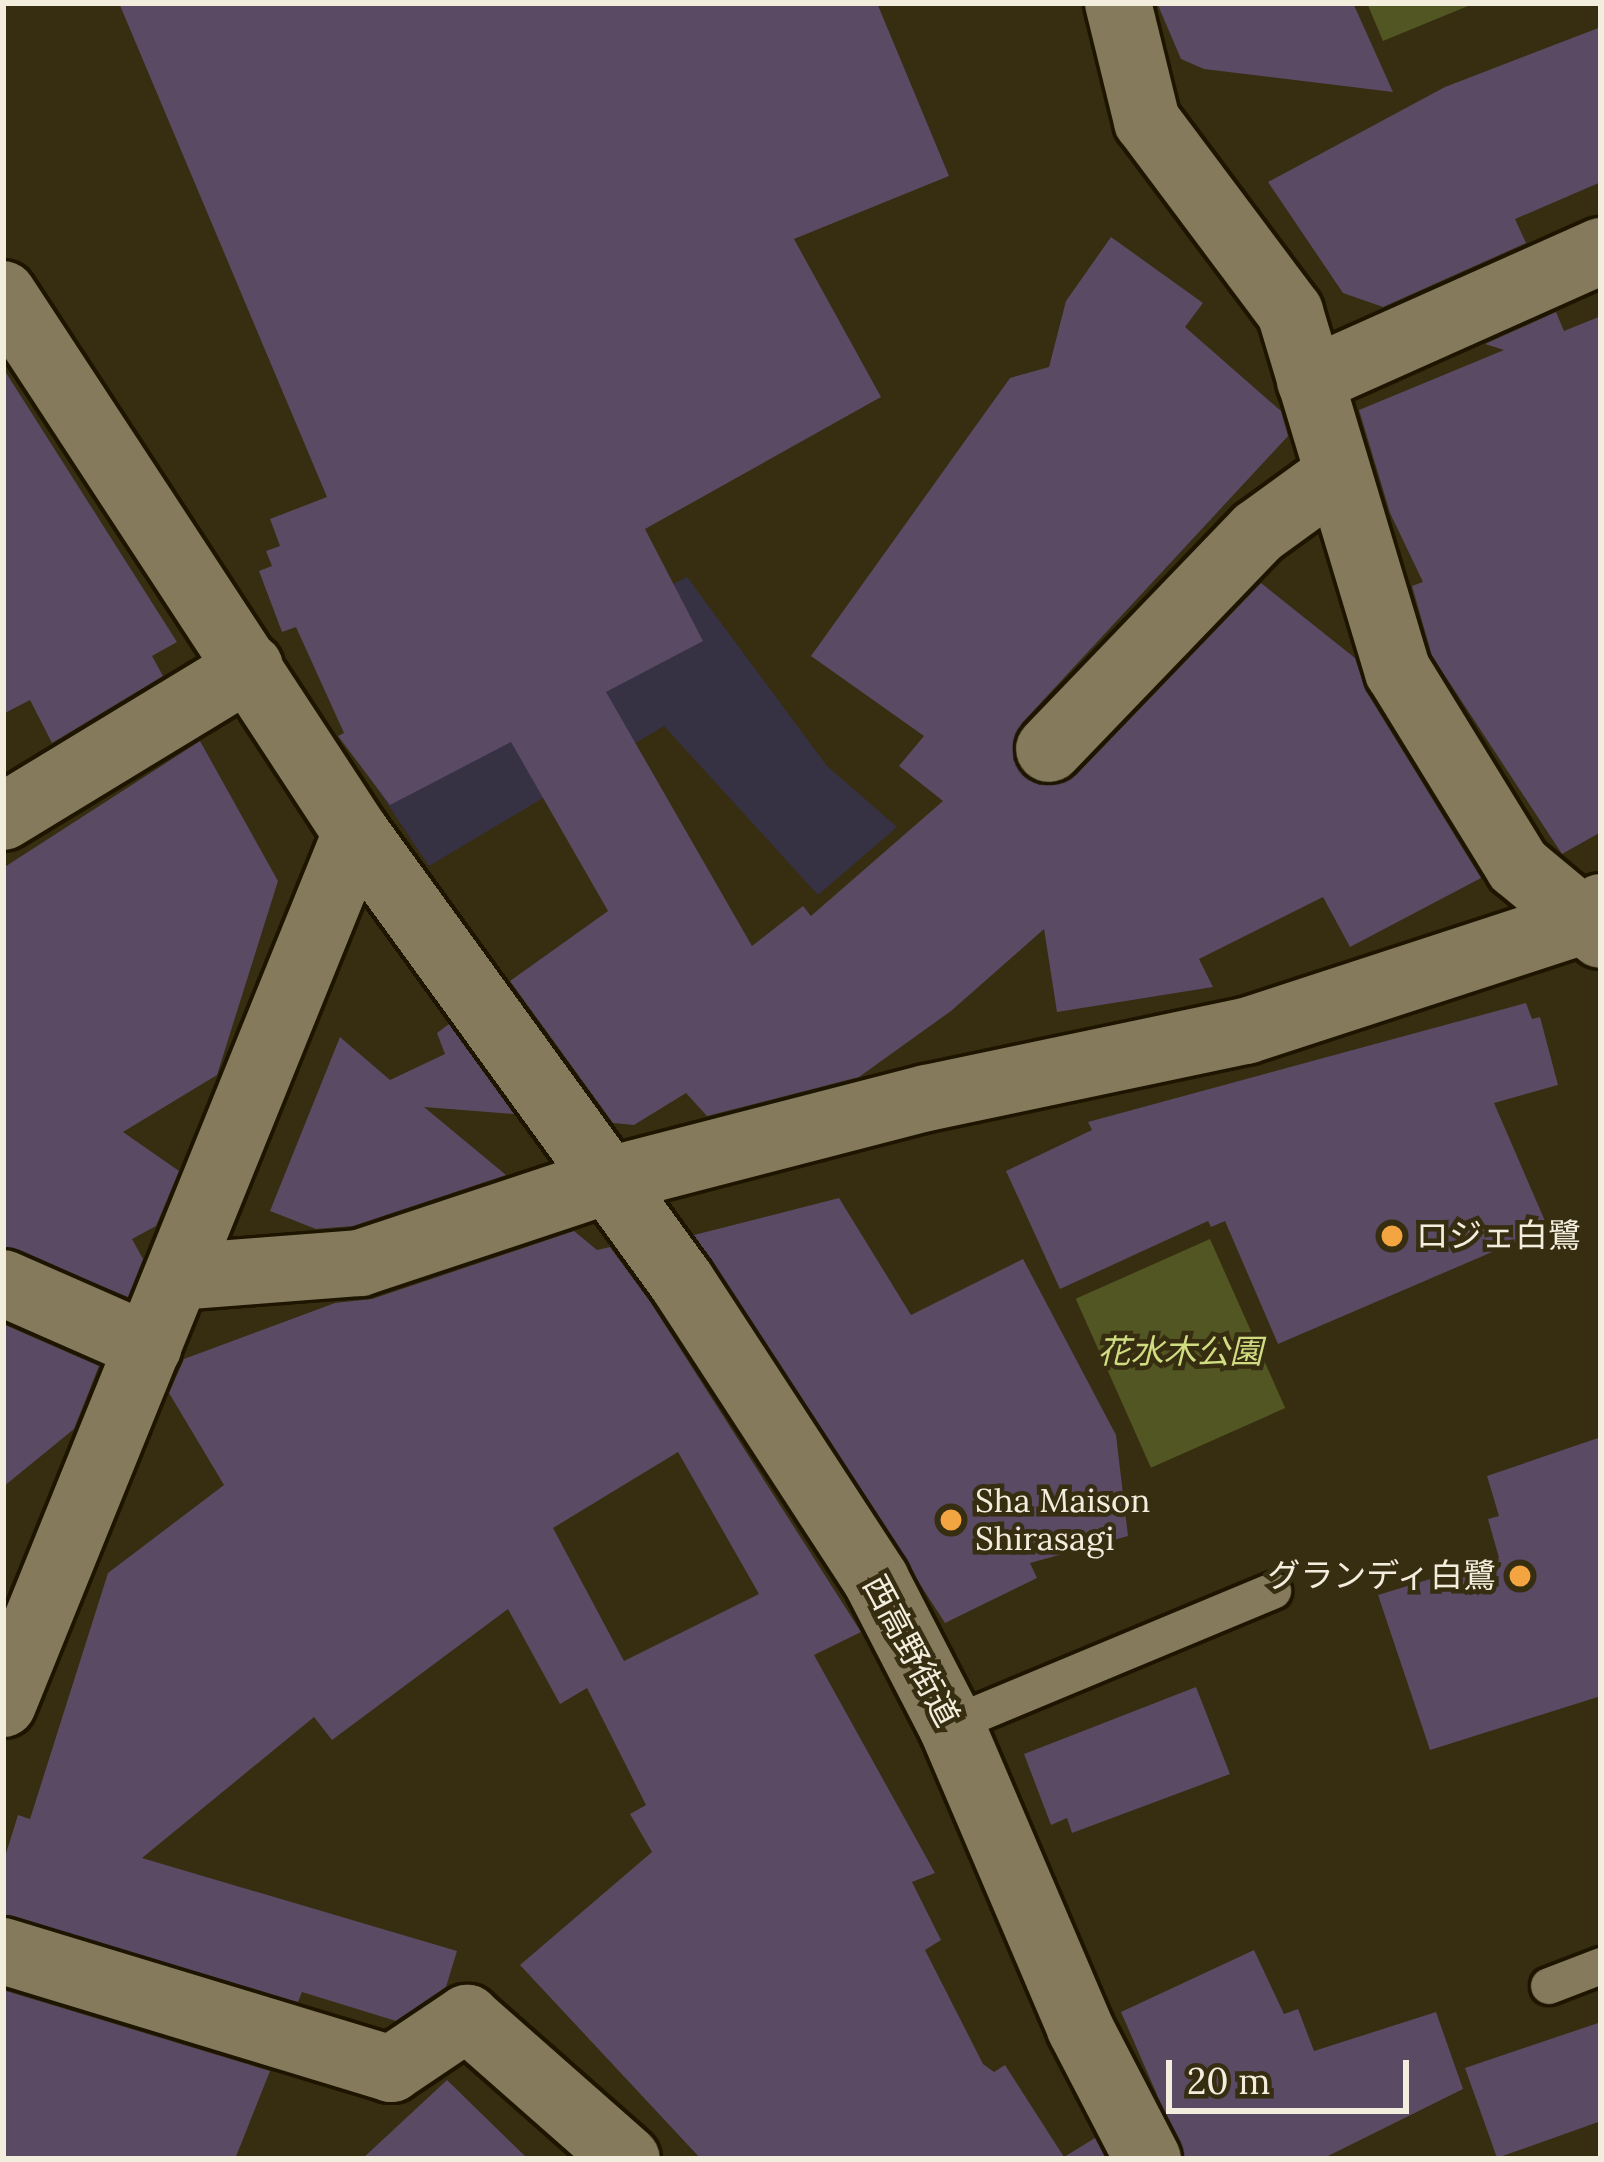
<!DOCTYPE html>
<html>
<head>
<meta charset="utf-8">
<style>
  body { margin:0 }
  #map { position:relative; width:1604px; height:2162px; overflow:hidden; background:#372d10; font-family:Lora,"Noto Sans JP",serif }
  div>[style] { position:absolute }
  .industrial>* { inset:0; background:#363243 }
  .green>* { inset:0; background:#515623; transform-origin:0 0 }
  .building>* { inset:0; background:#5a4a64 }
  .roads { filter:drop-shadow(3px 0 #1e1500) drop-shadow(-3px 0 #1e1500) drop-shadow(0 3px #1e1500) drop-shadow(0 -3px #1e1500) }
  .service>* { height:36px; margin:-18px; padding:0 18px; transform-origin:18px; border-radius:18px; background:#857a5c }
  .minor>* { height:66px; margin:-33px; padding:0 33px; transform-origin:33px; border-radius:33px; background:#857a5c }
  .tertiary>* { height:66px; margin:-33px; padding:0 33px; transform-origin:33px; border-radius:33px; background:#857a5c }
  .dots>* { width:33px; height:33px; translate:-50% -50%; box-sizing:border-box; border:6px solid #372d10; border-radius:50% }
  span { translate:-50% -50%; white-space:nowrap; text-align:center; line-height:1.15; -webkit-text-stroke:9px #372d10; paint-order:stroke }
  .poi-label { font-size:33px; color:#f3eddd }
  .left { translate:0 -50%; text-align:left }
  .right { translate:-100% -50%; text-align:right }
  .park-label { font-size:33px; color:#d0dc82; font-style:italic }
  .street-label { font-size:33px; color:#f3eddd }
  .frame { position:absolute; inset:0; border:6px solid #f3eddd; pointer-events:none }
  .scale { position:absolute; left:1166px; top:2060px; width:243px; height:54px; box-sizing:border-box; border:6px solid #f3eddd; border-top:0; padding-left:15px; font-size:36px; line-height:42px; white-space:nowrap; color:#f3eddd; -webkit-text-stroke:9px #372d10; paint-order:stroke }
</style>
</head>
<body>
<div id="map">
  <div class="industrial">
    <div style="clip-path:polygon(687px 577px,827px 766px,897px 827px,818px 895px,664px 726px,429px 866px,351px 749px)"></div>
  </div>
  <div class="green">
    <div style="clip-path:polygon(1367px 3px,1467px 3px,1468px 6px,1383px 41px)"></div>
    <div style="left:1210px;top:1239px;width:185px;height:147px;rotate:66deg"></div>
  </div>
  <div class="building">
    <div style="clip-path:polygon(119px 3px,877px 3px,949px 176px,794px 239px,881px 397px,645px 529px,703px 641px,606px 692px,752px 946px,803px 906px,811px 916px,943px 801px,899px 766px,924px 736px,811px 656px,1010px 378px,1049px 367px,1066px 301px,1111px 237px,1203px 303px,1185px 327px,1281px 411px,1288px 436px,1022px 723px,1013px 760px,1039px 785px,1075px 776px,1261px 583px,1355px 658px,1366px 691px,1481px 878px,1350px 947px,1323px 897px,1199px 959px,1213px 987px,1057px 1012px,1044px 929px,951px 1011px,859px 1077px,707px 1116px,686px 1093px,634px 1125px,613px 1123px,510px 981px,608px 911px,511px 742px,390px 805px,338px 736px,344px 733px,296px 627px,282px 632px,259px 571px,272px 566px,266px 551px,280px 546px,270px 519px,327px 497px)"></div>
    <div style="clip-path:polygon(1157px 3px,1353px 3px,1393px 92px,1204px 69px,1181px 59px)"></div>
    <div style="clip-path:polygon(1601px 27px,1601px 182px,1515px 219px,1526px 243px,1383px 307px,1343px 293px,1268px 182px,1445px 87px)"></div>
    <div style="clip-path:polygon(1556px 312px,1564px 331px,1601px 316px,1601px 832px,1562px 854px,1432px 656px,1412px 586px,1423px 582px,1390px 513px,1359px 410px,1504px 350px,1485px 344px)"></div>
    <div style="clip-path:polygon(3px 368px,177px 642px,152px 656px,163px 676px,52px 743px,30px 700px,3px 714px)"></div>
    <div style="clip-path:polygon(200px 741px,278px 881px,217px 1075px,123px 1132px,179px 1171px,156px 1226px,132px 1239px,143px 1259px,128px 1297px,3px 1246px,3px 868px)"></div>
    <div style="clip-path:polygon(1526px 1003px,1532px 1019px,1540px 1017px,1558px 1085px,1494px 1103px,1548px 1228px,1278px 1344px,1225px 1221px,1211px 1227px,1208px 1221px,1060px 1289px,1006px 1171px,1092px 1130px,1088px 1122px)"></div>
    <div style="clip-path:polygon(449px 1024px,514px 1114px,424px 1107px,506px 1175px,353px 1226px,316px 1229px,270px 1211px,340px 1037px,390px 1080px,445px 1054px,437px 1033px)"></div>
    <div style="clip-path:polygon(839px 1198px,911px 1315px,1023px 1259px,1116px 1435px,1128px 1536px,1030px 1563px,1037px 1578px,945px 1623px,694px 1235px)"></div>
    <div style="clip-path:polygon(evenodd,574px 1231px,597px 1250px,610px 1247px,651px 1303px,861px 1632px,814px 1655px,935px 1873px,912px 1882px,941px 1940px,925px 1950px,983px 2064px,994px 2072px,1005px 2065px,1064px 2157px,1095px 2138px,1106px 2159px,701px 2159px,520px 1965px,652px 1852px,630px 1814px,646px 1805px,587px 1688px,560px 1704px,508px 1609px,332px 1740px,314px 1717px,142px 1858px,457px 1951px,446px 1987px,396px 2021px,302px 1992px,298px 2002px,3px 1915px,3px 1863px,18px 1815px,30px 1819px,108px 1573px,224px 1485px,169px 1393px,184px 1359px,335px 1303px,372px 1299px,574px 1231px,678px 1452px,759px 1594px,624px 1661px,553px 1528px,678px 1452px)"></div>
    <div style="clip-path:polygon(3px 1324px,99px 1366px,74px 1429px,3px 1487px)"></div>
    <div style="clip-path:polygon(1601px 1437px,1601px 1696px,1430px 1750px,1378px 1595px,1499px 1558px,1488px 1519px,1499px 1516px,1487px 1476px)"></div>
    <div style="clip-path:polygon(1196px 1687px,1230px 1774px,1072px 1833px,1067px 1818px,1051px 1825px,1024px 1754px)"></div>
    <div style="clip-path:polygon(1254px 1950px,1284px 2014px,1298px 2009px,1314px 2051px,1436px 2012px,1463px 2089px,1322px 2159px,1185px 2159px,1121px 2012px)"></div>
    <div style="clip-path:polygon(3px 1990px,270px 2071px,235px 2159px,3px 2159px)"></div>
    <div style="clip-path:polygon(1601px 2022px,1601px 2121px,1497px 2158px,1465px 2068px)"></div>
    <div style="clip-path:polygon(447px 2080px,528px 2159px,362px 2159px)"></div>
  </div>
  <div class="roads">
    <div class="service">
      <div style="left:951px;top:1725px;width:349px;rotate:-22.6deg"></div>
      <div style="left:1549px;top:1986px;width:56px;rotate:-21deg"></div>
    </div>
    <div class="minor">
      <div style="left:1118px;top:3px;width:122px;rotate:76.2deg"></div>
      <div style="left:1147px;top:121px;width:239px;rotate:53.2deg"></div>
      <div style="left:1290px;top:312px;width:375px;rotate:73.3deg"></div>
      <div style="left:1398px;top:671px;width:229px;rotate:58.4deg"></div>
      <div style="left:1518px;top:866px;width:108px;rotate:39.7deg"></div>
      <div style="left:3px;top:294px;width:644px;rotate:56.78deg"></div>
      <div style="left:356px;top:833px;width:555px;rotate:54.02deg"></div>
      <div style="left:682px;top:1282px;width:356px;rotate:56.9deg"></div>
      <div style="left:876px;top:1580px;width:163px;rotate:62.7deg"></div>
      <div style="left:951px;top:1725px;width:329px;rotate:66.9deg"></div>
      <div style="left:1080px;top:2028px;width:148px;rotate:62.6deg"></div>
      <div style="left:1310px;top:381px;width:319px;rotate:-24.1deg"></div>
      <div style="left:1049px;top:749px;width:301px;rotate:-46.1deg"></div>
      <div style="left:1258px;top:532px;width:95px;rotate:-36deg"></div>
      <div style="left:3px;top:817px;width:289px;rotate:-31.3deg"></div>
      <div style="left:177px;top:1277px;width:184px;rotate:-4.4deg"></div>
      <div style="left:360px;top:1263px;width:262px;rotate:-18.4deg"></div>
      <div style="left:609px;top:1180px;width:328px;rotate:-14.5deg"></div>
      <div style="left:927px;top:1098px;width:326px;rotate:-11.9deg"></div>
      <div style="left:1246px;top:1031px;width:354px;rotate:-18.1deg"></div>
      <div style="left:1582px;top:921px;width:24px;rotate:-36deg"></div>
      <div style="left:3px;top:1283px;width:159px;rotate:23.7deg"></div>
      <div style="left:3px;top:1951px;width:406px;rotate:16.9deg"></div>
      <div style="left:391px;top:2069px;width:92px;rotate:-33.9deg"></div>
      <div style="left:467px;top:2018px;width:213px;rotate:41.4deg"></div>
    </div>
    <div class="tertiary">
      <div style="left:3px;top:1704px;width:940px;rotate:-67.94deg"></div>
    </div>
  </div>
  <div class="dots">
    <div style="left:1392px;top:1236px;background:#f2a541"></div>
    <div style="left:951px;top:1520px;background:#f2a541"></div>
    <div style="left:1520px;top:1576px;background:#f2a541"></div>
  </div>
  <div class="poi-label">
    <span class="left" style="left:1416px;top:1236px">ロジェ白鷺</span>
    <span class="left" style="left:975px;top:1520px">Sha Maison<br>Shirasagi</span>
    <span class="right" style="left:1496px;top:1576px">グランディ白鷺</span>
  </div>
  <div class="park-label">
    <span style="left:1180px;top:1352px">花水木公園</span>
  </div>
  <div class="street-label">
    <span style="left:911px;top:1651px;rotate:62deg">西高野街道</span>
  </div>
  <div class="frame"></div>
  <div class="scale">20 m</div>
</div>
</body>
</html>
